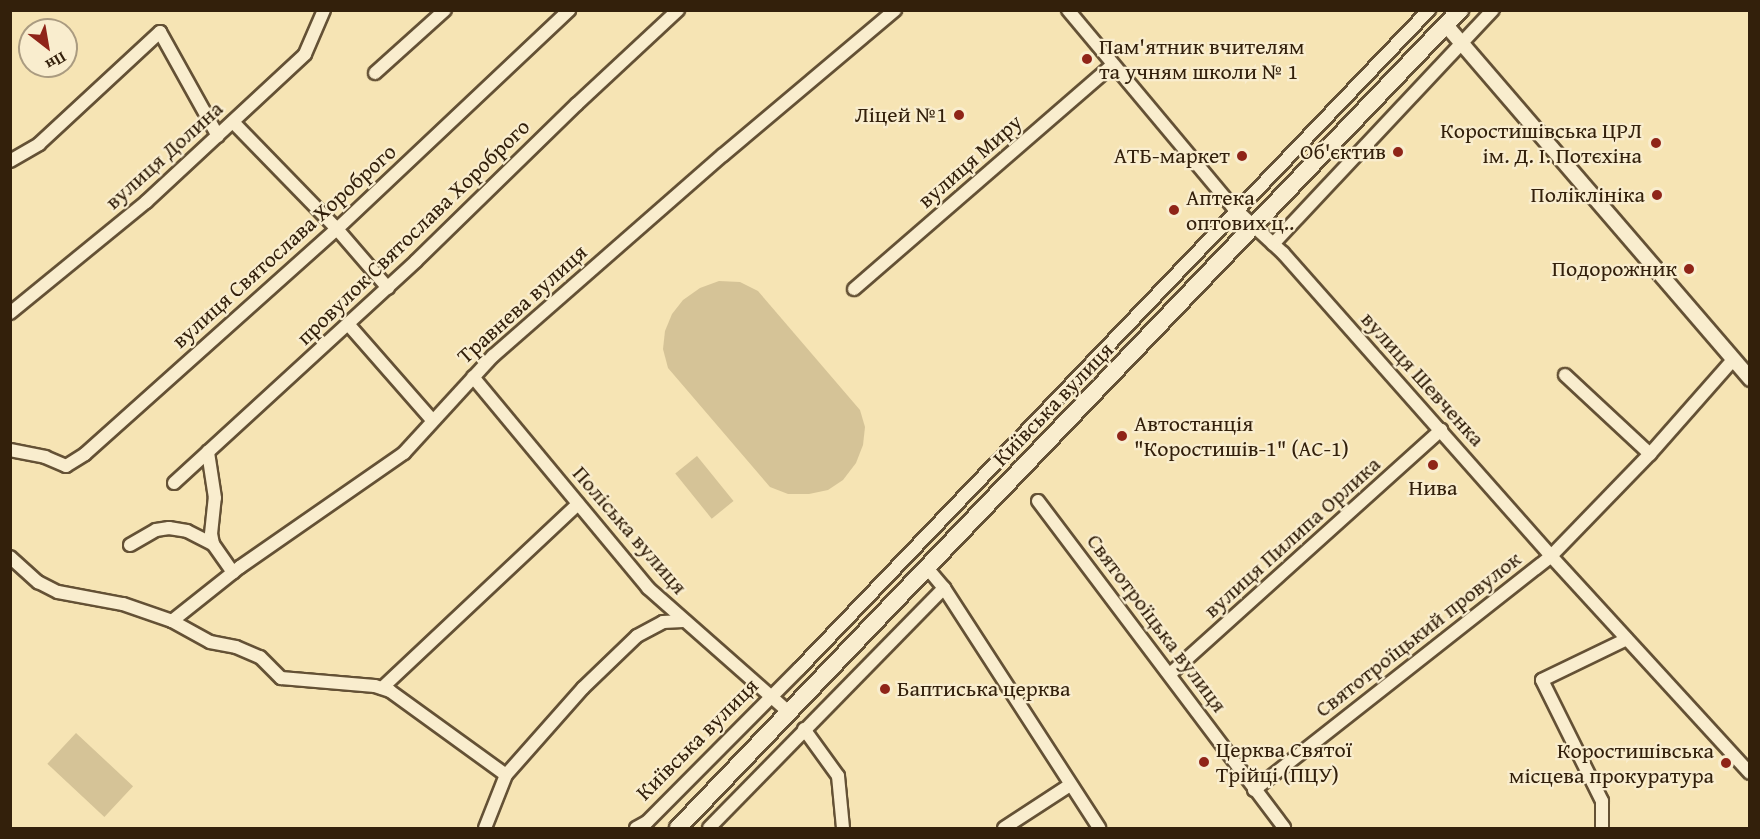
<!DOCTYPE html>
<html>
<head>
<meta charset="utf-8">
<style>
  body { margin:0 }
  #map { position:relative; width:1760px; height:839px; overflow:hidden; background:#f6e4b4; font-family:"Gentium Book Plus",serif }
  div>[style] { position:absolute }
  .green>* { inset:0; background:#d5c397; transform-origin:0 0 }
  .roads { filter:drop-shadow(2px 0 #645135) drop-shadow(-2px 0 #645135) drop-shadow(0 2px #645135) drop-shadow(0 -2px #645135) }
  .minor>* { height:12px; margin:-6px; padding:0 6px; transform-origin:6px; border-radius:6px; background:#f9edce }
  .tertiary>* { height:14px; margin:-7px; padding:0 7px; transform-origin:7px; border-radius:7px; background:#f9edce }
  .secondary>* { height:16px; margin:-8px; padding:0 8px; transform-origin:8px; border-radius:8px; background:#f9edce }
  .dots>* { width:16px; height:16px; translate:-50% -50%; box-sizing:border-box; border:3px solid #f9edce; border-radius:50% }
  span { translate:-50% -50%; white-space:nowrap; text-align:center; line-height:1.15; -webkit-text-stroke:4.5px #f9edce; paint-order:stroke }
  .poi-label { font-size:22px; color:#33200b }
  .left { translate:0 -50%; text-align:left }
  .right { translate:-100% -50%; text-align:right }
  .street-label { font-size:22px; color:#33200b }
  .frame { position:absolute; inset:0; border:12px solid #33200b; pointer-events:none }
  .north { position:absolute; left:18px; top:18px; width:60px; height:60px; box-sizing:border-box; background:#f9edce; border:2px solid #aa9b80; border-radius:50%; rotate:149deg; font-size:16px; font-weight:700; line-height:24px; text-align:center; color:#33200b }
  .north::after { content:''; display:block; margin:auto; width:21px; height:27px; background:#8f2418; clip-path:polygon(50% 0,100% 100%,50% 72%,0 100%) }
</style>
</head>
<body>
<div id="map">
  <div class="green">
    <div style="clip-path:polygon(719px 281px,740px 282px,758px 291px,860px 410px,865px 427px,863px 445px,856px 463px,843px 480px,828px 490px,809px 494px,788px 494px,770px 487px,668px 368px,663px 349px,665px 331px,672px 314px,683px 300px,700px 288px)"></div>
    <div style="left:697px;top:456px;width:58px;height:28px;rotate:51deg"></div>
    <div style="left:76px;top:733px;width:78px;height:42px;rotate:43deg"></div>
  </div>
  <div class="roads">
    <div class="minor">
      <div style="left:1068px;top:10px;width:257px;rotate:50.1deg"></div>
      <div style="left:1233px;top:207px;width:68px;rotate:42.6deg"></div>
      <div style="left:1283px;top:253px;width:405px;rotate:48.5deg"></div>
      <div style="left:1551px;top:556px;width:294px;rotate:47.5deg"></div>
      <div style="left:375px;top:73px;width:94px;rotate:-42deg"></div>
      <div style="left:233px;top:122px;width:149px;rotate:45.8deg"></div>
      <div style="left:337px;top:229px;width:78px;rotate:49.2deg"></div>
      <div style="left:10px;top:161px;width:34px;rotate:-30deg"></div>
      <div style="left:39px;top:144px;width:165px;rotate:-42.8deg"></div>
      <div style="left:160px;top:32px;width:119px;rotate:60.9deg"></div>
      <div style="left:1273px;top:244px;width:321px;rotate:-46.8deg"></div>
      <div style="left:854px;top:289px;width:342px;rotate:-40.9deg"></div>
      <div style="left:10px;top:313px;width:176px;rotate:-39.2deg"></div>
      <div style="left:146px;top:202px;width:217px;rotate:-42.9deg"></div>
      <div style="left:305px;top:54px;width:48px;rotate:-66.6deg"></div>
      <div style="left:348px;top:324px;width:128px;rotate:48.8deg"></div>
      <div style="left:1565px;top:375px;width:116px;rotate:42.9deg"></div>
      <div style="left:473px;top:377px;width:274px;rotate:50.3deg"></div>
      <div style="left:648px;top:588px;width:189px;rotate:41.4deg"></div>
      <div style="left:10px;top:450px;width:36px;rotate:11deg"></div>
      <div style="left:45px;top:457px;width:23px;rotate:23deg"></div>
      <div style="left:66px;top:466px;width:22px;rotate:-32deg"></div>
      <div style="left:85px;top:454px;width:338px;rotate:-41.8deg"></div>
      <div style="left:337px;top:229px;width:319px;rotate:-43.3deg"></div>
      <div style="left:174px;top:483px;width:328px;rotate:-42.5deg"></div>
      <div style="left:416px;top:261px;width:225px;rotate:-44.3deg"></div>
      <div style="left:577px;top:104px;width:138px;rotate:-42.9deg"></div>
      <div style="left:1038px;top:501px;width:409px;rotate:53deg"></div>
      <div style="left:213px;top:544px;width:35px;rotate:55deg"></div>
      <div style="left:130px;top:545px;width:30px;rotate:-30deg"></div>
      <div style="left:156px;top:530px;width:13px;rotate:-9deg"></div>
      <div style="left:169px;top:528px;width:18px;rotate:9deg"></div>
      <div style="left:187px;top:531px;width:29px;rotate:27deg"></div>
      <div style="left:213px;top:544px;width:10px;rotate:-101deg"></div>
      <div style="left:211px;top:534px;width:36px;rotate:-84deg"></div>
      <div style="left:215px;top:498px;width:47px;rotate:-98.7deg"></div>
      <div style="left:10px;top:557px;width:38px;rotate:42deg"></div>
      <div style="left:38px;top:582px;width:22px;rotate:27deg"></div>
      <div style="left:58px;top:592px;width:66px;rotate:10.5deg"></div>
      <div style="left:123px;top:604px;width:52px;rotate:19.1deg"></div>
      <div style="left:172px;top:621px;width:43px;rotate:28.9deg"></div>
      <div style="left:210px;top:642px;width:26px;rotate:11deg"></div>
      <div style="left:236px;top:647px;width:26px;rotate:23deg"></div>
      <div style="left:260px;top:657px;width:30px;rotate:45deg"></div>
      <div style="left:281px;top:678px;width:94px;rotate:4.9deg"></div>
      <div style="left:375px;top:686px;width:16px;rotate:18deg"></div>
      <div style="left:390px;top:691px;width:143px;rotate:35.9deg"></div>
      <div style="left:928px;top:569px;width:25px;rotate:50deg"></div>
      <div style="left:944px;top:588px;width:286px;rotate:57.1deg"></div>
      <div style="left:172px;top:621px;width:87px;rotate:-38.5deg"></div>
      <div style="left:240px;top:567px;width:200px;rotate:-34.8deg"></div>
      <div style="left:404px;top:453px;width:132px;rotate:-47.5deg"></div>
      <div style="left:493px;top:356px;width:305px;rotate:-41.2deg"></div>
      <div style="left:723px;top:155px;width:225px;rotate:-40.1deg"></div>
      <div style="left:1170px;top:674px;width:365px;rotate:-42deg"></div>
      <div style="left:382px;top:688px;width:269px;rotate:-43.2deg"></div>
      <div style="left:804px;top:729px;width:58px;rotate:54.1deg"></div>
      <div style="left:838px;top:776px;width:52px;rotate:84.5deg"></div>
      <div style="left:1254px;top:790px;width:378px;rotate:-38.2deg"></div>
      <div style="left:1551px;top:556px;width:142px;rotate:-45.9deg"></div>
      <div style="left:1650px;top:454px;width:125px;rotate:-48.6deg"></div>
      <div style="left:485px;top:828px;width:57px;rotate:-68.4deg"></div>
      <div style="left:506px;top:775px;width:116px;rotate:-48.5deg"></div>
      <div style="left:583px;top:688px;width:75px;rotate:-43.9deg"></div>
      <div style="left:637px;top:636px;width:30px;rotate:-28deg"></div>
      <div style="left:663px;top:622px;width:20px;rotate:-3deg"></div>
      <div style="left:636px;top:828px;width:13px;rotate:-29deg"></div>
      <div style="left:647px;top:822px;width:216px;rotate:-45.2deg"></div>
      <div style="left:799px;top:669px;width:912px;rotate:-46.29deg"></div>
      <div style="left:709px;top:828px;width:336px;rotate:-45.6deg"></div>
      <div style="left:1004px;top:828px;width:79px;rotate:-33.1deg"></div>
      <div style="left:1602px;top:828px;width:27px;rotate:-90deg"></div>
      <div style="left:1602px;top:801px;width:135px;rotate:-116.4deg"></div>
      <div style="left:1542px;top:680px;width:94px;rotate:-25.8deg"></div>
    </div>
    <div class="tertiary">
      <div style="left:1446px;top:25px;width:467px;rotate:49.3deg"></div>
    </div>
    <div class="secondary">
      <div style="left:678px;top:828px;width:1132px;rotate:-46.29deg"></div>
    </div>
  </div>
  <div class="dots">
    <div style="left:1087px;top:59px;background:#8f2418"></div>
    <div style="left:959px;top:115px;background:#8f2418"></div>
    <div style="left:1656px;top:143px;background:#8f2418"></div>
    <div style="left:1398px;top:152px;background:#8f2418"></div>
    <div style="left:1242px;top:156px;background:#8f2418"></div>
    <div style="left:1657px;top:195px;background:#8f2418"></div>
    <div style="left:1174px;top:210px;background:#8f2418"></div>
    <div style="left:1689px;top:269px;background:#8f2418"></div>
    <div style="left:1122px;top:436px;background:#8f2418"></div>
    <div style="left:1433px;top:465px;background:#8f2418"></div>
    <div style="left:885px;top:689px;background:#8f2418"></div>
    <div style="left:1204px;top:762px;background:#8f2418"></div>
    <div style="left:1726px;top:763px;background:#8f2418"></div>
  </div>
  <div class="poi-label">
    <span class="left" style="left:1099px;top:59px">Пам'ятник вчителям<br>та учням школи № 1</span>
    <span class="right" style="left:947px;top:115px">Ліцей №1</span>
    <span class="right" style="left:1642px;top:143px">Коростишівська ЦРЛ<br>ім. Д. І. Потєхіна</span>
    <span class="right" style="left:1386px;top:152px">Об'єктив</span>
    <span class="right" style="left:1230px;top:156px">АТБ-маркет</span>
    <span class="right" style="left:1645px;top:195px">Поліклініка</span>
    <span class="left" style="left:1186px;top:210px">Аптека<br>оптових ц‥</span>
    <span class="right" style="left:1677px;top:269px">Подорожник</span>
    <span class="left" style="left:1134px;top:436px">Автостанція<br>"Коростишів-1" (АС-1)</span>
    <span style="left:1433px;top:488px">Нива</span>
    <span class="left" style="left:897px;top:689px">Баптиська церква</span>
    <span class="left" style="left:1216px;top:762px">Церква Святої<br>Трійці (ПЦУ)</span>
    <span class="right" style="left:1714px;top:763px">Коростишівська<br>місцева прокуратура</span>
  </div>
  <div class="street-label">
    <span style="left:164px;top:155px;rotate:-42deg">вулиця Долина</span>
    <span style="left:970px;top:161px;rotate:-41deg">вулиця Миру</span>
    <span style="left:413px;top:232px;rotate:-44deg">провулок Святослава Хороброго</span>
    <span style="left:284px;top:246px;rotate:-42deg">вулиця Святослава Хороброго</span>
    <span style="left:522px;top:304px;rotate:-42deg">Травнева вулиця</span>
    <span style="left:1423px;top:379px;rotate:48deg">вулиця Шевченка</span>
    <span style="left:1053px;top:404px;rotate:-46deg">Київська вулиця</span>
    <span style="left:630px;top:530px;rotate:49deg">Поліська вулиця</span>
    <span style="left:1292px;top:537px;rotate:-42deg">вулиця Пилипа Орлика</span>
    <span style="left:1157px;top:623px;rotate:53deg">Святотроїцька вулиця</span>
    <span style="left:1418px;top:634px;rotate:-38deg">Святотроїцький провулок</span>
    <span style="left:697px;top:739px;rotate:-45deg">Київська вулиця</span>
  </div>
  <div class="frame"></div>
  <div class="north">Пн</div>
</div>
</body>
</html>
